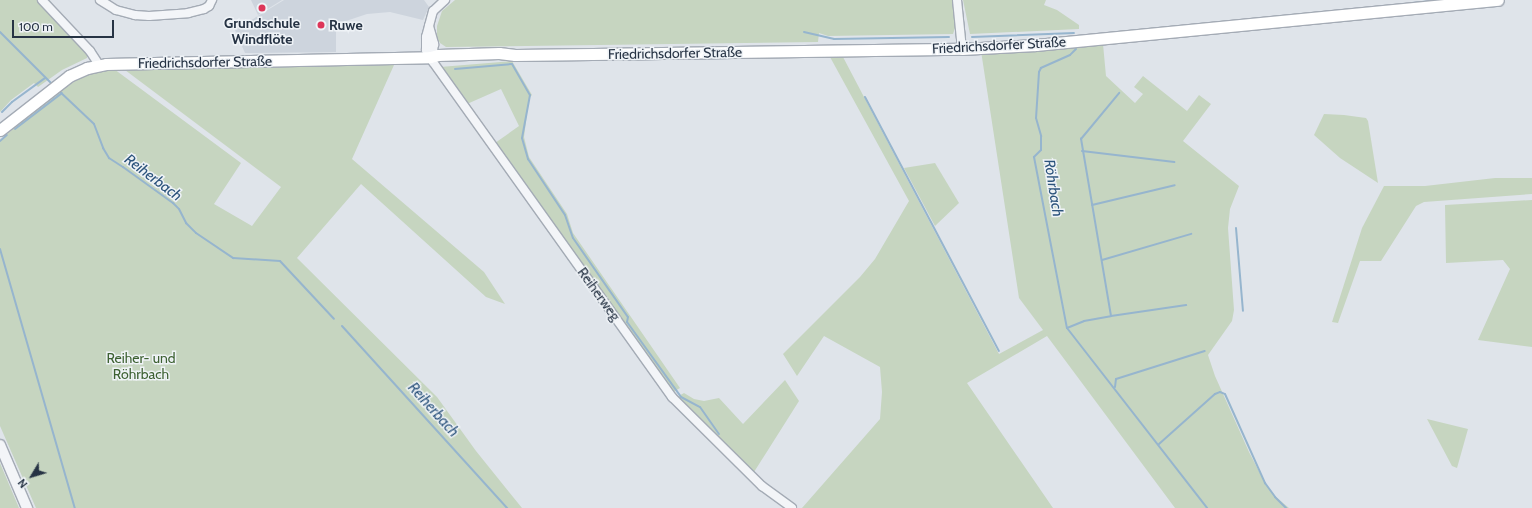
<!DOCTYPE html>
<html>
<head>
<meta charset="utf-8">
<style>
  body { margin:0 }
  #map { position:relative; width:1532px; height:508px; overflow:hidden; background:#dfe4ea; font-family:Cabin,sans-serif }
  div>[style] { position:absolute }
  .built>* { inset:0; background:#cdd4dd }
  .green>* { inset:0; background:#c6d5c0 }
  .stream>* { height:2px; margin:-1px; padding:0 1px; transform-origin:1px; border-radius:1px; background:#96b5ce }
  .roads { filter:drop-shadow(1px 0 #a4abb5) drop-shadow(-1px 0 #a4abb5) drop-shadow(0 1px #a4abb5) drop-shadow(0 -1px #a4abb5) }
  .minor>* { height:8px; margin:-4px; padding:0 4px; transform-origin:4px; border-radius:4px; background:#f3f5f8 }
  .tertiary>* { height:10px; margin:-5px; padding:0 5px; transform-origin:5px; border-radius:5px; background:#f3f5f8 }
  .secondary>* { height:11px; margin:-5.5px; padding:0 5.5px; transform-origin:5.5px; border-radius:5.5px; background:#fff }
  .dots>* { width:11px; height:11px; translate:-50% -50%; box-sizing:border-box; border:2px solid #eff3f7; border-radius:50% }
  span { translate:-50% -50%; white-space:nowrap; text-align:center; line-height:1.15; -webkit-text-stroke:3px #eff3f7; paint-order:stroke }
  .poi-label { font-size:14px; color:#263344; font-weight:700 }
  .left { translate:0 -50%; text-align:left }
  .street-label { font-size:14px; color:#263344 }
  .park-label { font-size:14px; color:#3d6132 }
  .water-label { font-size:15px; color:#2c547c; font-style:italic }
  .north { position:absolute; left:12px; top:456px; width:40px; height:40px; -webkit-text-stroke:3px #eff3f7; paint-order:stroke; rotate:232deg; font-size:11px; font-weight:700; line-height:16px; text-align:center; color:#263344 }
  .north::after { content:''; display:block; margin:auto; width:14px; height:18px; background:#263344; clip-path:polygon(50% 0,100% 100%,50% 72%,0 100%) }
  .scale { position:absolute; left:12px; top:20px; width:102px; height:18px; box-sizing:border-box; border:2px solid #263344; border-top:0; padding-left:5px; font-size:12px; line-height:14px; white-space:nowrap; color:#263344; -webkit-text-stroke:3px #eff3f7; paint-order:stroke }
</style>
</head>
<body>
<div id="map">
  <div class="built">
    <div style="clip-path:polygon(251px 0,282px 0,258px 15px)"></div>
    <div style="clip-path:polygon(284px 0,424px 0,429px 7px,423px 20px,390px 12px,367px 14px,343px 22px,336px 26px,336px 52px,245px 53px,235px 30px)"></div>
  </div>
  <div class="green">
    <div style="clip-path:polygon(0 0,37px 0,87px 53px,87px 58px,62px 70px,38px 87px,34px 83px,11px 100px,0 112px)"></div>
    <div style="clip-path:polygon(455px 0,952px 0,955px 28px,953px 34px,828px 36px,819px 33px,818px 42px,446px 47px,440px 43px,437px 37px,437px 26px,442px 11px)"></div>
    <div style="clip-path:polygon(963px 0,1046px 0,1044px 5px,1057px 10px,1079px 25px,1079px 29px,970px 34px)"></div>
    <div style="clip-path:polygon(1103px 44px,1106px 76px,1135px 103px,1143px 94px,1134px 87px,1143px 76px,1187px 111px,1199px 95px,1211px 104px,1183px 141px,1239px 186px,1230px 209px,1228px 228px,1234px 310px,1232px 321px,1208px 355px,1215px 376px,1249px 452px,1265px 483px,1276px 497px,1289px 508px,1175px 508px,1047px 336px,967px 383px,1053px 508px,802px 508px,880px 419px,882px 392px,880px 367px,824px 336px,797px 376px,783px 354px,860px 277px,875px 259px,909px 201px,830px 57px,843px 57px,999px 354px,1043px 330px,1019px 298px,981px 51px,1035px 51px)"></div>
    <div style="clip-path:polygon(512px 61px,532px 95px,529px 98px,524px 137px,529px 157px,567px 214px,573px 233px,680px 388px,673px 392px,495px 143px,519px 126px,501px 89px,467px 104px,440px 67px)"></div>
    <div style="clip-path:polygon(394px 65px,352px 159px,484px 272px,505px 304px,486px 297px,361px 184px,297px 258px,437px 397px,476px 451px,522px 508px,36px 508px,0 426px,0 140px,49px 99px,84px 75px,93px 71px,114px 69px,241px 163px,214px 204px,252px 226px,281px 187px,121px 67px)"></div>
    <div style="clip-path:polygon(1324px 114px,1344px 115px,1366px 118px,1368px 121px,1378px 183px,1340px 158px,1314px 135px)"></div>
    <div style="clip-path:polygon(935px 163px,959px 203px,935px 226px,904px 168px)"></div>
    <div style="clip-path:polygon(1495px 178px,1532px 178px,1532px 194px,1424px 202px,1416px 206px,1381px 261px,1360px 261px,1338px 323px,1332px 322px,1362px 228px,1384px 186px,1425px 186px)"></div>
    <div style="clip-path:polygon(1532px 200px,1532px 347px,1478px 340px,1510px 269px,1503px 260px,1446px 263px,1445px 205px)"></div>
    <div style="clip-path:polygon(785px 380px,799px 401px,754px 472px,677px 397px,684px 393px,694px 399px,704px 401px,719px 398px,743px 424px)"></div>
    <div style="clip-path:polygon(1427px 419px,1468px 429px,1457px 468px,1452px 466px)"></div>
    <div style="clip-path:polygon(0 463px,19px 508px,0 508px)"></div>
  </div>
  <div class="stream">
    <div style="left:1412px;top:3px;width:29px;rotate:-6deg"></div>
    <div style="left:0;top:32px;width:75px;rotate:45deg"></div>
    <div style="left:804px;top:32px;width:31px;rotate:13deg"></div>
    <div style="left:834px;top:39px;width:115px;rotate:-1deg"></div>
    <div style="left:972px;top:37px;width:102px;rotate:-2.2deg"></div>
    <div style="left:1076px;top:49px;width:8px;rotate:135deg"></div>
    <div style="left:1070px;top:55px;width:32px;rotate:156deg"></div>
    <div style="left:1041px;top:68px;width:4px;rotate:117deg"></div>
    <div style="left:1039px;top:72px;width:46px;rotate:93.7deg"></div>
    <div style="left:1036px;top:118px;width:19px;rotate:74deg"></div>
    <div style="left:1041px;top:136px;width:14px;rotate:90deg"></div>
    <div style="left:1041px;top:150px;width:10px;rotate:135deg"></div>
    <div style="left:1034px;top:157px;width:174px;rotate:79.1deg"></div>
    <div style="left:1067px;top:328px;width:228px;rotate:52.1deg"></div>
    <div style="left:455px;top:69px;width:57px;rotate:-5deg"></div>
    <div style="left:512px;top:64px;width:36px;rotate:60deg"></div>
    <div style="left:530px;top:95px;width:44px;rotate:100.5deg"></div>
    <div style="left:522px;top:138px;width:22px;rotate:74deg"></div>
    <div style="left:528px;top:159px;width:67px;rotate:56.5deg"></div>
    <div style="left:565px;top:215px;width:24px;rotate:71deg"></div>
    <div style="left:573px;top:238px;width:96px;rotate:55.2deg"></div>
    <div style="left:628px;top:317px;width:5px;rotate:101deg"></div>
    <div style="left:627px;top:322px;width:92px;rotate:54.2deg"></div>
    <div style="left:681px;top:397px;width:21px;rotate:28deg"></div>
    <div style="left:700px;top:407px;width:33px;rotate:55deg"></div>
    <div style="left:57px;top:89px;width:51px;rotate:43.4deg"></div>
    <div style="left:94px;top:124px;width:26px;rotate:69deg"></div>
    <div style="left:103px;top:148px;width:12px;rotate:59deg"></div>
    <div style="left:109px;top:158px;width:17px;rotate:33deg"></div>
    <div style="left:123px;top:167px;width:62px;rotate:35.8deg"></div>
    <div style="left:173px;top:203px;width:8px;rotate:45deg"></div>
    <div style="left:179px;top:209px;width:16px;rotate:63deg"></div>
    <div style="left:186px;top:223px;width:14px;rotate:45deg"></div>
    <div style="left:196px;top:233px;width:45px;rotate:34deg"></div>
    <div style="left:233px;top:258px;width:47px;rotate:3.7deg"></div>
    <div style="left:280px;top:261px;width:79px;rotate:47deg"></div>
    <div style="left:865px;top:97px;width:287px;rotate:62.2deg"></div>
    <div style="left:2px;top:112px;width:14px;rotate:-45deg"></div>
    <div style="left:12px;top:102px;width:41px;rotate:-36deg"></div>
    <div style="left:15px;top:129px;width:59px;rotate:-37.5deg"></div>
    <div style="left:0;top:141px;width:9px;rotate:-41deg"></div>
    <div style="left:1082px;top:151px;width:93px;rotate:6.8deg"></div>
    <div style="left:1092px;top:205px;width:85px;rotate:-13.5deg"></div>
    <div style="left:1236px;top:228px;width:83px;rotate:85.2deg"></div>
    <div style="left:0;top:249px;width:270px;rotate:73.9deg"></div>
    <div style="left:1102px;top:260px;width:93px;rotate:-16.3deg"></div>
    <div style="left:1111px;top:316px;width:180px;rotate:-99.6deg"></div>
    <div style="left:1081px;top:139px;width:60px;rotate:-50.4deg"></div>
    <div style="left:342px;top:326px;width:246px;rotate:47.8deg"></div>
    <div style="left:1067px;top:328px;width:18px;rotate:-22deg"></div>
    <div style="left:1084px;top:321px;width:27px;rotate:-10deg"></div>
    <div style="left:1111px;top:316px;width:76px;rotate:-8.3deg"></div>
    <div style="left:1115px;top:387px;width:8px;rotate:-83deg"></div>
    <div style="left:1116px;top:379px;width:93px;rotate:-17.5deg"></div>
    <div style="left:1159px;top:444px;width:75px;rotate:-41.8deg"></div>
    <div style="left:1215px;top:394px;width:5px;rotate:-22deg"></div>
    <div style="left:1220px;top:392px;width:5px;rotate:22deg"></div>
    <div style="left:1225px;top:394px;width:98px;rotate:65.8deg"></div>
    <div style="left:1265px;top:483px;width:17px;rotate:54deg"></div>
    <div style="left:1275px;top:497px;width:16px;rotate:45deg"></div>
  </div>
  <div class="roads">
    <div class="minor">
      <div style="left:42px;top:0;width:70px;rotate:46.7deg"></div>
      <div style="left:90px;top:51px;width:17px;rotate:57deg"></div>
      <div style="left:100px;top:0;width:19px;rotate:32deg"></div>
      <div style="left:116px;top:10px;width:20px;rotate:15deg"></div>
      <div style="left:135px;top:15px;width:14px;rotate:4deg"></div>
      <div style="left:149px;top:16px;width:39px;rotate:-4deg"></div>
      <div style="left:188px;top:13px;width:16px;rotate:-14deg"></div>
      <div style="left:204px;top:9px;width:6px;rotate:-31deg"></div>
      <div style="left:209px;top:6px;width:7px;rotate:-63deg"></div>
      <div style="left:445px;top:0;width:16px;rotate:137deg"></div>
      <div style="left:433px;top:11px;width:27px;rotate:105deg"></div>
      <div style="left:426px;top:37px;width:13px;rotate:90deg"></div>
      <div style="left:426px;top:50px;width:14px;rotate:60deg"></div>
      <div style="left:433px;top:62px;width:412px;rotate:54.5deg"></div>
      <div style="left:672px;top:397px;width:127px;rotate:44.7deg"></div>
      <div style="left:762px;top:486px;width:37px;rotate:36deg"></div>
      <div style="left:957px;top:0;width:49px;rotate:84.2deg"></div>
      <div style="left:429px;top:26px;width:19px;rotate:74deg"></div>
      <div style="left:434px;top:44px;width:6px;rotate:99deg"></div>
      <div style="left:433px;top:50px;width:8px;rotate:113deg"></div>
    </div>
    <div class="tertiary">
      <div style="left:0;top:445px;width:69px;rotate:66.8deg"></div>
    </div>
    <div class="secondary">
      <div style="left:0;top:130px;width:88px;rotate:-38deg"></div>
      <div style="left:69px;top:76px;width:20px;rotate:-24deg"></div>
      <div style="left:87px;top:68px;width:19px;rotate:-12deg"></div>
      <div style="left:106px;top:64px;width:324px;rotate:-1.2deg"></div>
      <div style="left:430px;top:57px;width:8px;rotate:-14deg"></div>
      <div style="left:438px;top:55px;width:61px;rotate:-1.9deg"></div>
      <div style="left:499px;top:53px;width:16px;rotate:7deg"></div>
      <div style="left:515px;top:55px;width:447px;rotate:-0.8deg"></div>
      <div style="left:962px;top:49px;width:74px;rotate:-3.1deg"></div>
      <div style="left:1036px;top:45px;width:464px;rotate:-5.6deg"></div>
    </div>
  </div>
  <div class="dots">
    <div style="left:262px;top:8px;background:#dd3659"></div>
    <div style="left:321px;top:25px;background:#dd3659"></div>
  </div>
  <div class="poi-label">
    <span style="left:262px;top:31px">Grundschule<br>Windflöte</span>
    <span class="left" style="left:329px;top:25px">Ruwe</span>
  </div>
  <div class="street-label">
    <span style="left:999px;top:45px;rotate:-3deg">Friedrichsdorfer Straße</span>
    <span style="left:675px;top:53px;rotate:-1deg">Friedrichsdorfer Straße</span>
    <span style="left:205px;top:62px;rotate:-1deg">Friedrichsdorfer Straße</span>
    <span style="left:599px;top:294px;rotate:54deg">Reiherweg</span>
  </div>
  <div class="park-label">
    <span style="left:141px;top:366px">Reiher- und<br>Röhrbach</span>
  </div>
  <div class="water-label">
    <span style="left:153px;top:178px;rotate:37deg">Reiherbach</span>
    <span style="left:1053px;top:188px;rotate:81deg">Röhrbach</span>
    <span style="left:433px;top:410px;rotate:48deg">Reiherbach</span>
  </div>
  <div class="north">N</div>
  <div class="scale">100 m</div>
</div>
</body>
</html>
